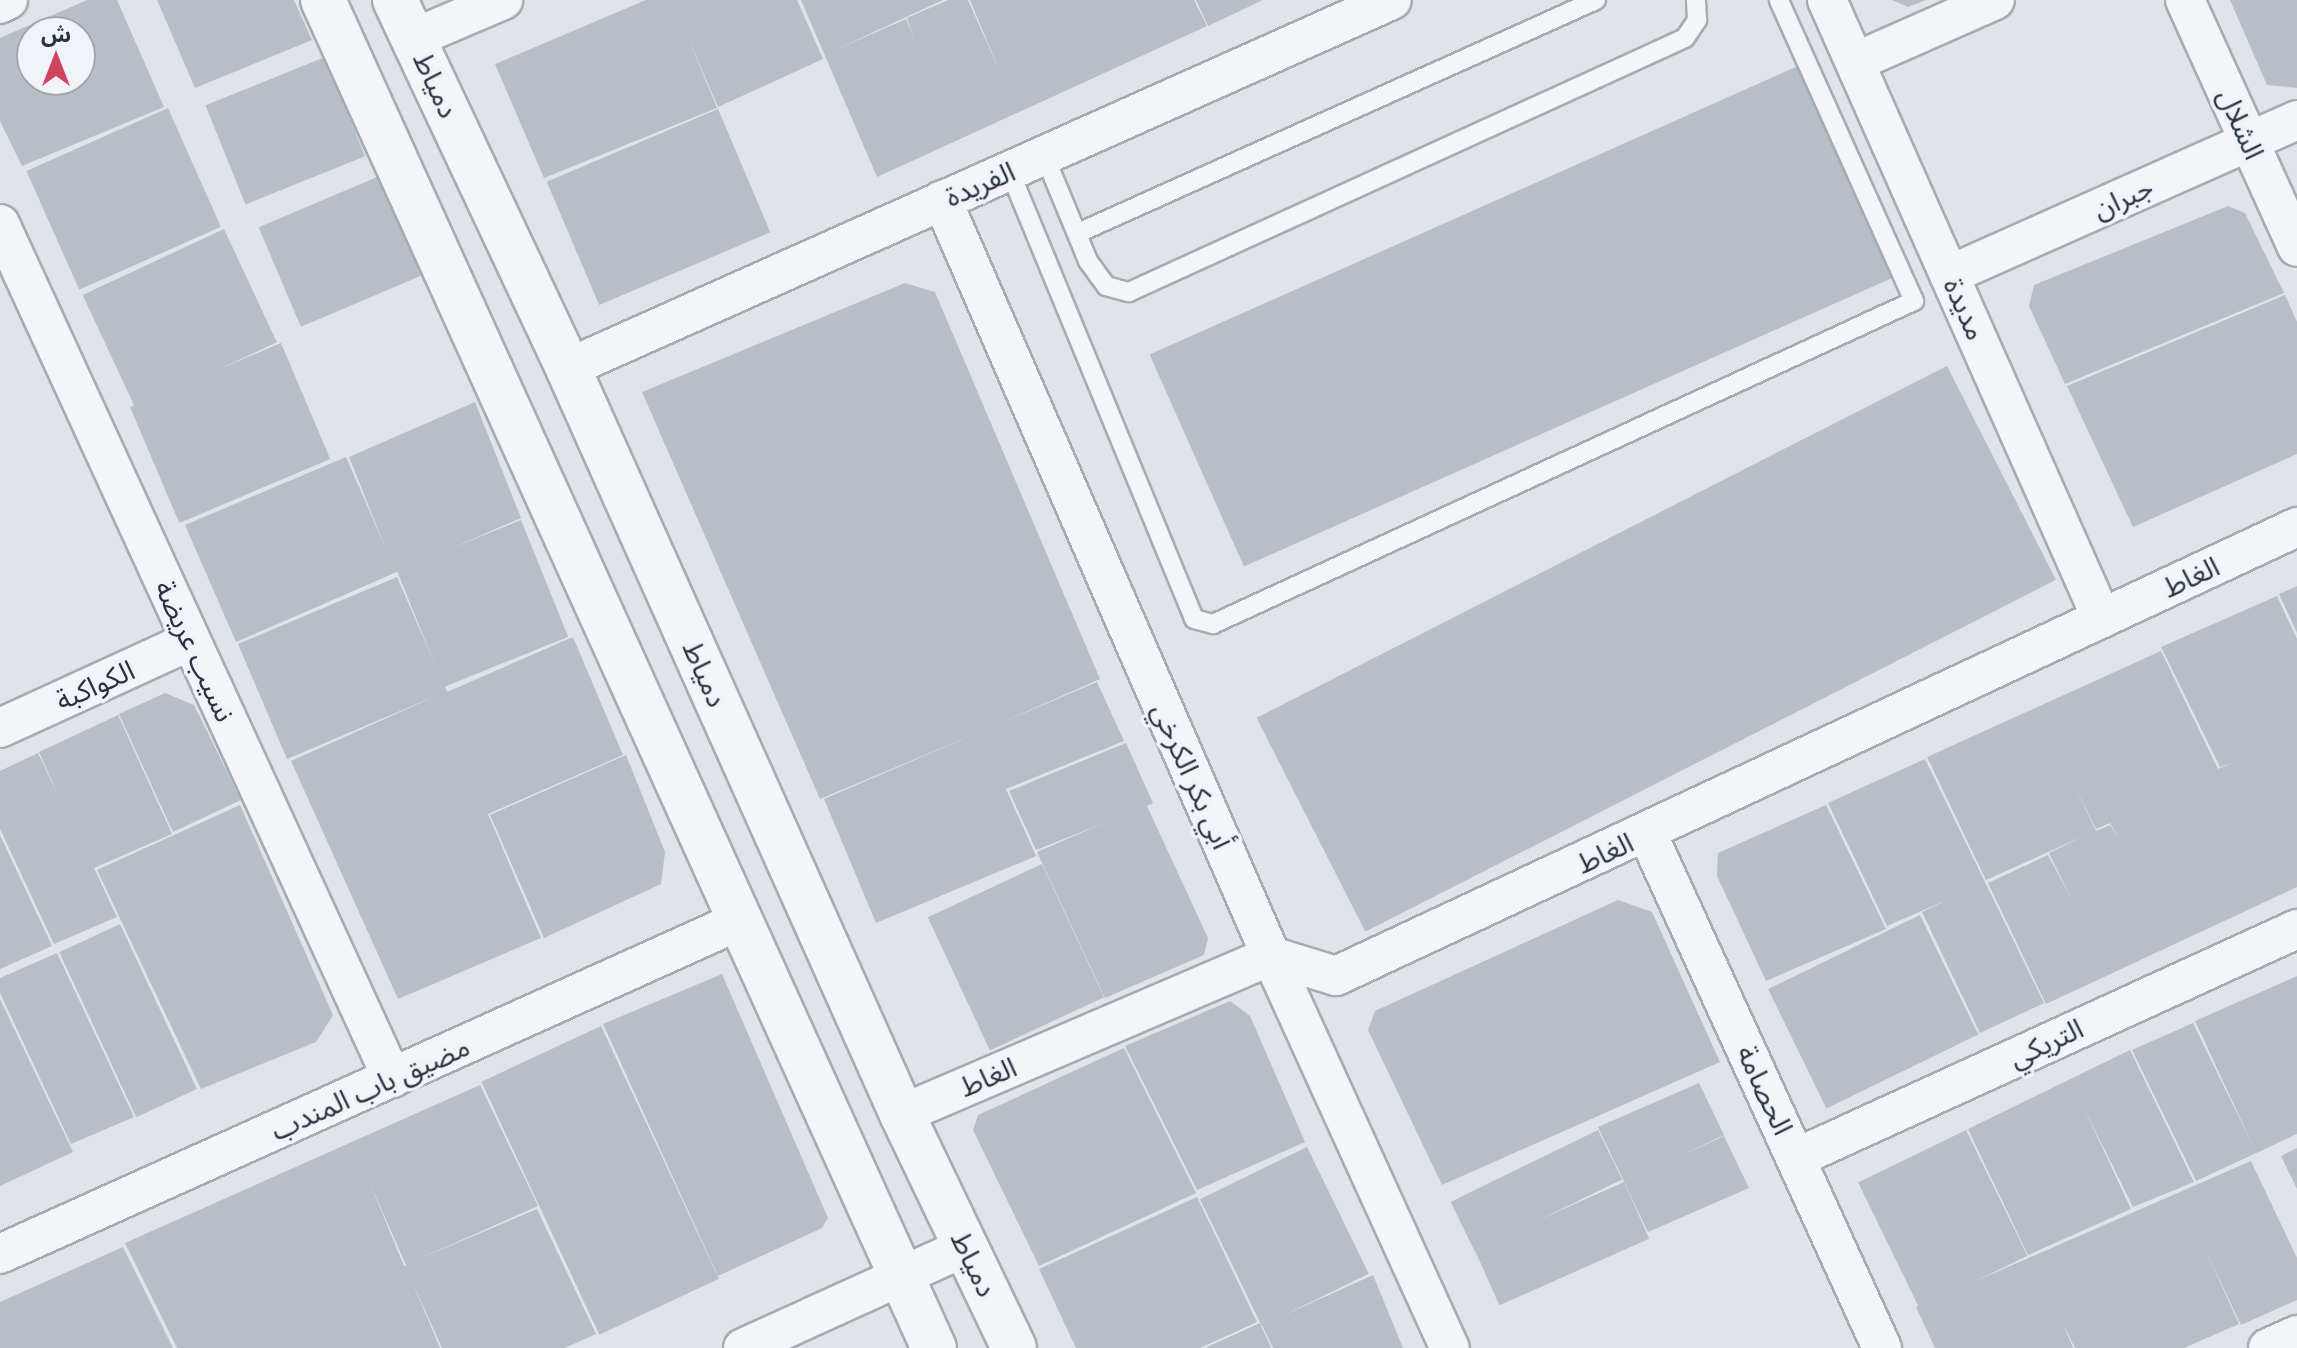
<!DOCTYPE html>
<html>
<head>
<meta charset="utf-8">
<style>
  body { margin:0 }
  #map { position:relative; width:2297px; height:1348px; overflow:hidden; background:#e0e4e9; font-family:"Public Sans","Noto Sans Arabic",sans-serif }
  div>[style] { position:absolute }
  .building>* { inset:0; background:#b7bec6; transform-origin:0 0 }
  .roads { filter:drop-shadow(2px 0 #a5abb3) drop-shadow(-2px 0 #a5abb3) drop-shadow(0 2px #a5abb3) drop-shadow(0 -2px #a5abb3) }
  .service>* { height:18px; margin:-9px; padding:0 9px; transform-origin:9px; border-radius:9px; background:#f3f5f8 }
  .minor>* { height:38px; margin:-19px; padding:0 19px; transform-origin:19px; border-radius:19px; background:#f3f5f8 }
  .tertiary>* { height:44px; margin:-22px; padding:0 22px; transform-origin:22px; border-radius:22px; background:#f3f5f8 }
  span { translate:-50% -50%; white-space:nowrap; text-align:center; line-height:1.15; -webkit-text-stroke:7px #f0f3f7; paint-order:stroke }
  .street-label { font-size:28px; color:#293241 }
  .north { position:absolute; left:16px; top:16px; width:80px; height:80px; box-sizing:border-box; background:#f0f3f7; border:2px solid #a0a6ae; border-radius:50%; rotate:0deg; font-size:22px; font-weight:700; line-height:32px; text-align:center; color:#293241 }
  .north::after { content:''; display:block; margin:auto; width:28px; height:36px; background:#d0445e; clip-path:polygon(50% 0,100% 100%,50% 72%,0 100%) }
</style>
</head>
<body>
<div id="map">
  <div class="building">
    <div style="clip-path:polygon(evenodd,87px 0,117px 0,164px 107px,22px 166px,0 121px,0 38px,87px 0,32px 32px,80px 32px,80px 80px,32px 80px,32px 32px)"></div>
    <div style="clip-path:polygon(157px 0,294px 0,312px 40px,195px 88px)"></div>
    <div style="clip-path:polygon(646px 0,797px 0,823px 59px,718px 107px,687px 35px,717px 108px,544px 178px,495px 64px)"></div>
    <div style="clip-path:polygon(801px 0,943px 0,835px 50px,906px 19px,914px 38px,907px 18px,948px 0,968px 0,1000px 72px,970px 0,1194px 0,1207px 26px,877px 177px)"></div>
    <div style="clip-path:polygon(1196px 0,1263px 0,1208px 26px)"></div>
    <div style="clip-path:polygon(1892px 0,1926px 0,1908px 7px)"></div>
    <div style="clip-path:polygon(2230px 0,2297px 0,2297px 88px,2267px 85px)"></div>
    <div style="left:325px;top:57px;width:107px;height:129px;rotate:68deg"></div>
    <div style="left:1800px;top:65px;width:232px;height:712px;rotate:66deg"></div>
    <div style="left:168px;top:108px;width:130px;height:155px;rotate:66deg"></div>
    <div style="left:718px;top:109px;width:134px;height:186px;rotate:67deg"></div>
    <div style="left:382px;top:175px;width:108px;height:134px;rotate:67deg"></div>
    <div style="clip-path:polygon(2228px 206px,2245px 213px,2284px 293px,2065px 384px,2029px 306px,2034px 285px)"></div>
    <div style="left:224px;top:229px;width:125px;height:156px;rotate:65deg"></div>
    <div style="clip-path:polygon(905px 283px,935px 292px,1100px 679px,1001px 723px,1097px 682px,1124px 741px,1006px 789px,1036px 856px,876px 923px,824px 799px,982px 731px,820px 799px,642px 392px)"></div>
    <div style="clip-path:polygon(2285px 295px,2297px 322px,2297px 454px,2133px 527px,2067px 386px)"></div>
    <div style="left:281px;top:343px;width:126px;height:164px;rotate:67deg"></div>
    <div style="left:1947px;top:366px;width:240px;height:775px;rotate:63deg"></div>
    <div style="clip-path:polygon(475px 402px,521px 518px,236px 642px,185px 525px,346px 457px,386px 549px,349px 457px)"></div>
    <div style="left:521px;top:520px;width:126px;height:134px;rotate:68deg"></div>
    <div style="clip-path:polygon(397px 577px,447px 692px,573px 637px,623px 755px,488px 814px,541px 938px,398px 999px,291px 761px,438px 695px,287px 759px,238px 644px)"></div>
    <div style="clip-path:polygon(2297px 586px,2297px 633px,2279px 594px)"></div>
    <div style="clip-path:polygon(evenodd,2277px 596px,2297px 639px,2297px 887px,2046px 1004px,1988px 883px,2048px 855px,2072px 900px,2049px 853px,2084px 836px,1986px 880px,1927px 757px,2161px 651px,2218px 769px,2232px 763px,2220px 767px,2161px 647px,2277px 596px,2074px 785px,2096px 829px,2110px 823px,2119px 840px,2110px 825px,2096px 831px,2074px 785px)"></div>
    <div style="clip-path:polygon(165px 693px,194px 705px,241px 800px,173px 832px,119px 714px)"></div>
    <div style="clip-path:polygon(118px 715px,172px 834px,94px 868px,117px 917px,54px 944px,0 829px,0 771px,38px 753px,60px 799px,39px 752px)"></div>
    <div style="clip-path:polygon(1126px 743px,1153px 803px,1147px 806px,1208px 938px,1204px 955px,1105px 998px,1037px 852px,1104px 823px,1036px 850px,1009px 791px)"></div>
    <div style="clip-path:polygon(626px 755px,665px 852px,661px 884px,544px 938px,490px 815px)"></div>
    <div style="clip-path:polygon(1925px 759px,2044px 1003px,1980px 1033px,1922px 912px,1949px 899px,1887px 926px,1828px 803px)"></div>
    <div style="clip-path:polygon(240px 805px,333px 1015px,316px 1042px,201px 1089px,97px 870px)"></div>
    <div style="clip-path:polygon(1826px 805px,1886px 929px,1766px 981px,1717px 876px,1718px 853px)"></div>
    <div style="clip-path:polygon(0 835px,52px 946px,0 969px)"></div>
    <div style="left:1042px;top:864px;width:147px;height:126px;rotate:65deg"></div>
    <div style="clip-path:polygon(1618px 900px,1652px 912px,1720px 1062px,1442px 1185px,1368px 1030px,1375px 1011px)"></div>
    <div style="left:1920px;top:915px;width:133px;height:169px;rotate:64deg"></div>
    <div style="left:120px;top:924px;width:182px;height:67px;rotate:65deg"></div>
    <div style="clip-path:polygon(57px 953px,134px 1117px,71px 1144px,0 993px,0 978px)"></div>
    <div style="clip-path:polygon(722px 974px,828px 1218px,822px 1228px,718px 1276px,603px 1024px)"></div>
    <div style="clip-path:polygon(2297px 976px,2297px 1134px,2196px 1181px,2132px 1050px,2193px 1023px,2255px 1150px,2195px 1021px)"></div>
    <div style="clip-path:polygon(0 999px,73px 1152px,0 1186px)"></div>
    <div style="clip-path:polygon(1230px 1001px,1250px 1016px,1305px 1142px,1197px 1190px,1125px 1046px)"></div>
    <div style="left:601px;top:1026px;width:279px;height:132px;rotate:65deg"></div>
    <div style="clip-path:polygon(1124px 1048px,1196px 1193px,1039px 1266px,973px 1130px,978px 1115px)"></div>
    <div style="clip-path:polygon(2130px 1050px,2194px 1182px,2133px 1207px,2083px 1106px,2131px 1209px,2028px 1255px,1968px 1129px)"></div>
    <div style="clip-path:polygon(1699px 1083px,1724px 1135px,1680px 1156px,1724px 1136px,1749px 1188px,1648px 1232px,1598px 1127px)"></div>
    <div style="clip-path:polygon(evenodd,480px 1085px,538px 1206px,412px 1262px,537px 1209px,596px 1334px,565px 1348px,442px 1348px,411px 1279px,440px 1348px,177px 1348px,125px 1243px,480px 1085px,369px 1181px,406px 1265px,404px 1266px,369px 1181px)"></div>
    <div style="left:1598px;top:1130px;width:55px;height:164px;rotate:64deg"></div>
    <div style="left:1966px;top:1130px;width:140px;height:120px;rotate:64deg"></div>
    <div style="left:1307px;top:1147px;width:141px;height:119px;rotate:64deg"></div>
    <div style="clip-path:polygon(2297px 1148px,2297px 1189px,2281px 1156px)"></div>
    <div style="clip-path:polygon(2251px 1161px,2297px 1258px,2297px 1300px,2241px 1325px,2204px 1247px,2239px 1324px,2184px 1348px,2075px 1348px,2063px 1324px,2073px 1348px,1935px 1348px,1916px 1307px)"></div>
    <div style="left:1624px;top:1182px;width:62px;height:164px;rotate:66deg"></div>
    <div style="clip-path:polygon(1197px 1197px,1257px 1322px,1200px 1348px,1076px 1348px,1039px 1269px)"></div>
    <div style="clip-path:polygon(123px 1247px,173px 1348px,0 1348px,0 1302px)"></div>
    <div style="clip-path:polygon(1373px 1275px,1403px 1348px,1273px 1348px,1262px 1325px)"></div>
    <div style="clip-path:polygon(1260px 1323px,1271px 1348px,1205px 1348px)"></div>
  </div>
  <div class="roads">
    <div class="service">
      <div style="left:1045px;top:157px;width:113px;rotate:67.5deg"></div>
      <div style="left:1088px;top:261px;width:31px;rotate:54deg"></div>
      <div style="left:1106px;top:286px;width:24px;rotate:15deg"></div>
      <div style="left:1129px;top:292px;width:611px;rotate:-24.55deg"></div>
      <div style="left:1685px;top:38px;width:22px;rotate:-56deg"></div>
      <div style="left:1697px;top:20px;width:20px;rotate:-93deg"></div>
      <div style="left:1010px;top:172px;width:483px;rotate:67.6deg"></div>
      <div style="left:1194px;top:619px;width:20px;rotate:15deg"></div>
      <div style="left:1213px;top:624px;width:772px;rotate:-24.74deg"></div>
      <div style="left:1914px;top:301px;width:330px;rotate:-114.2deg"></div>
      <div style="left:1078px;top:233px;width:568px;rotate:-24.22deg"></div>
    </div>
    <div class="minor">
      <div style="left:1827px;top:0;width:677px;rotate:66.05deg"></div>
      <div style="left:2185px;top:0;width:271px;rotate:65.6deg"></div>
      <div style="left:0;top:4px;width:9px;rotate:-27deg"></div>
      <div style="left:414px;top:38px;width:97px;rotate:-23.1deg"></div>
      <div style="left:1855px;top:62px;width:153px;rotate:-23.9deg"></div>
      <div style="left:942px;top:200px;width:824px;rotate:66.48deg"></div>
      <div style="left:1271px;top:956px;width:431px;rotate:65.5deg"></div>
      <div style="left:0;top:224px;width:940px;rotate:65.34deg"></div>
      <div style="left:1949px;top:275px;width:381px;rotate:-24deg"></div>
      <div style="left:568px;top:368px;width:902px;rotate:-24.07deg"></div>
      <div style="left:0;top:728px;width:209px;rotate:-24.6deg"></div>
      <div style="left:1647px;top:833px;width:566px;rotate:65.47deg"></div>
      <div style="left:902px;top:1114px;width:401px;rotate:-23.2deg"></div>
      <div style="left:1271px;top:956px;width:68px;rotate:17.1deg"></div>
      <div style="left:1336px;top:976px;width:1061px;rotate:-25.04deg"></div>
      <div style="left:1796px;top:1158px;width:551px;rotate:-24.56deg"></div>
      <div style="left:0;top:1254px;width:811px;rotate:-24.26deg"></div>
      <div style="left:743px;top:1348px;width:245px;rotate:-24.4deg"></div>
      <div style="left:2268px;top:1348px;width:32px;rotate:-24deg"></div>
    </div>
    <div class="tertiary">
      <div style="left:323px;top:0;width:1480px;rotate:65.62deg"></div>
      <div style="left:395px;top:0;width:407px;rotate:64.8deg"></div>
      <div style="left:568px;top:368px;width:817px;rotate:65.88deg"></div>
      <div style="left:902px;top:1114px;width:259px;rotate:64.4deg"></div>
    </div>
  </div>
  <div class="street-label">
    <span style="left:436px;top:85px;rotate:65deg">دمياط</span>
    <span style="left:2241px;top:124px;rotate:66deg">الشلال</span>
    <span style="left:980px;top:184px;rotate:-23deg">الفريدة</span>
    <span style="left:2123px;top:198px;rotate:-24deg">جبران</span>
    <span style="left:1965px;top:309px;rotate:66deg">مديدة</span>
    <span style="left:2191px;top:577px;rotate:-25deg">الغاط</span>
    <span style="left:195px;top:651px;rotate:65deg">نسيب عريضة</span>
    <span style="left:705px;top:674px;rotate:66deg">دمياط</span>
    <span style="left:95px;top:685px;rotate:-24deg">الكواكبة</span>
    <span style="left:1192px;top:776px;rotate:66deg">أبي بكر الكرخي</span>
    <span style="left:1605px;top:853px;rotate:-25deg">الغاط</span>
    <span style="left:2046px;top:1043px;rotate:-25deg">التريكي</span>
    <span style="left:988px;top:1077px;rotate:-23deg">الغاط</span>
    <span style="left:370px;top:1088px;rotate:-24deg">مضيق باب المندب</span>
    <span style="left:1765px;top:1090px;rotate:65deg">الحصامة</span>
    <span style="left:974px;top:1264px;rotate:64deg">دمياط</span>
  </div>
  <div class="north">ش</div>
</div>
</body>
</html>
